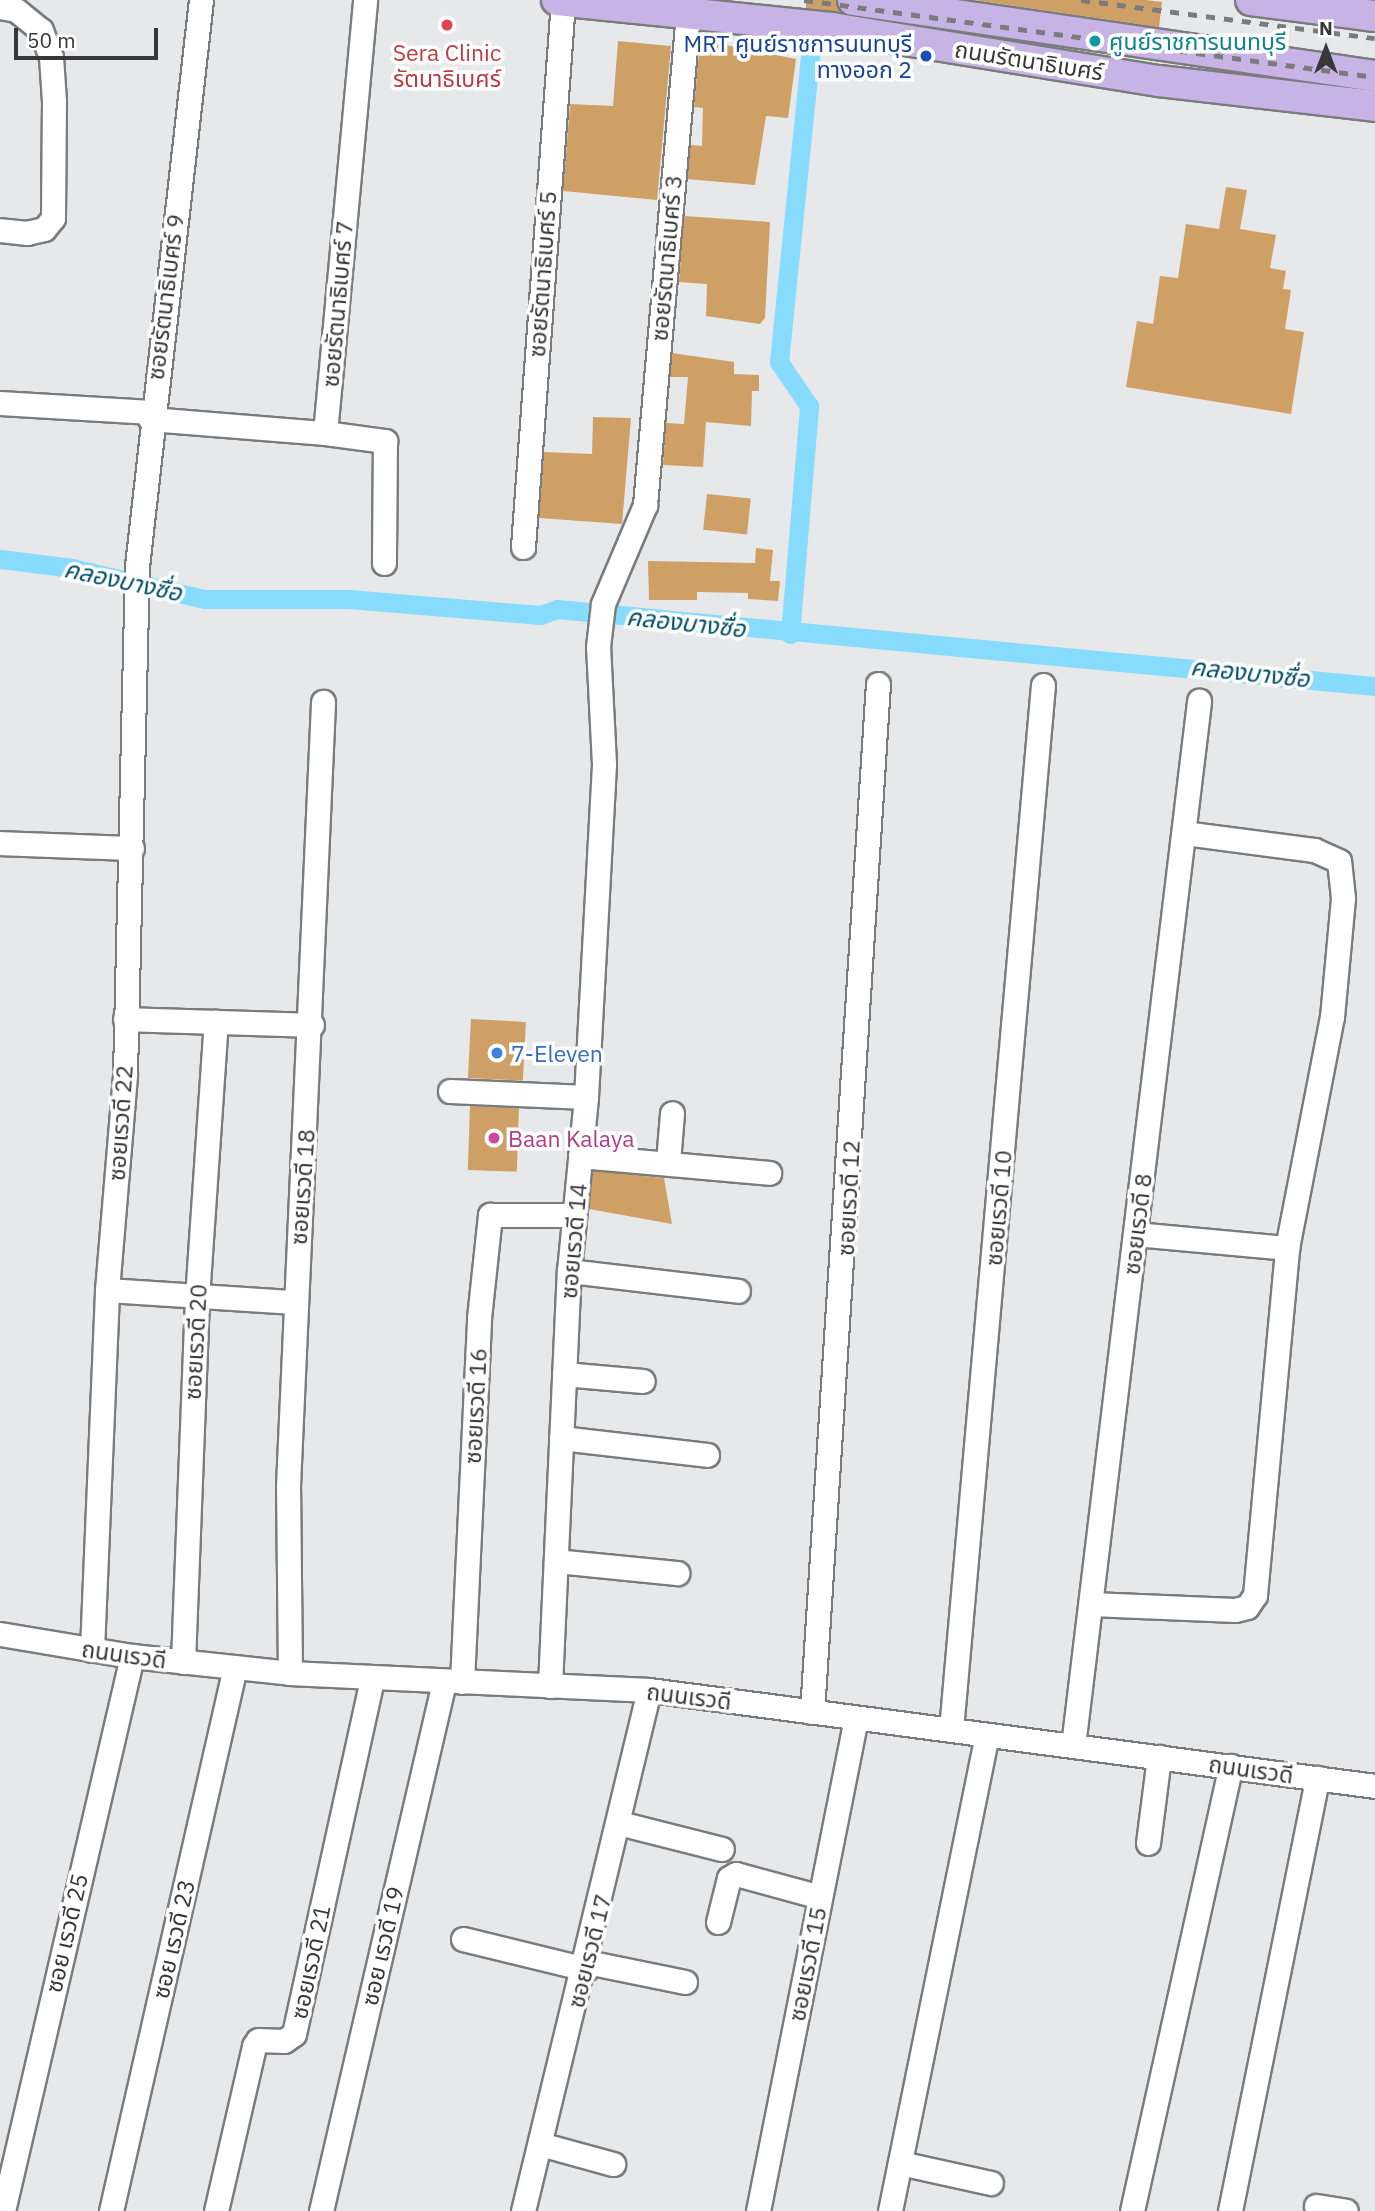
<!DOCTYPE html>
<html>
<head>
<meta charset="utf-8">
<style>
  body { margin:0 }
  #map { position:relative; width:1375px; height:2211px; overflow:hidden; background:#e7e8e9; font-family:"IBM Plex Sans","Noto Sans Thai",sans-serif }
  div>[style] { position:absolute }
  .canal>* { height:19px; margin:-9.5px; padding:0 9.5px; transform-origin:9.5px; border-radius:9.5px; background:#87dbfd }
  .building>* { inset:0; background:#cfa065; transform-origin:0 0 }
  .roads { filter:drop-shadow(2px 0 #7a7b7c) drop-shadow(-2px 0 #7a7b7c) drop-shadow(0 2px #7a7b7c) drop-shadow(0 -2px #7a7b7c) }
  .minor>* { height:23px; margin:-11.5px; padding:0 11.5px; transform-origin:11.5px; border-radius:11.5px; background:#fff }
  .major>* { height:30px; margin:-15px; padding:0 15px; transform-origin:15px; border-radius:15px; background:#c8b3e6 }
  .rail>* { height:5px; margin-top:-2.5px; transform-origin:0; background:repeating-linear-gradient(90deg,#7b7b7c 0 9px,transparent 0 18px) }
  .dots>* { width:19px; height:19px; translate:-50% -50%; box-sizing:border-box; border:4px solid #fff; border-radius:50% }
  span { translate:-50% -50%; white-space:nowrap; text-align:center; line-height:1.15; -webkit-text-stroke:7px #fff; paint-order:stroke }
  .culture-label { font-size:23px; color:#0d838f }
  .left { translate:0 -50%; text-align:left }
  .transit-label { font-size:23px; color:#164399 }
  .right { translate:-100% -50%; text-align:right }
  .health-label { font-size:23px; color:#be3a42 }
  .street-label { font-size:23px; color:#373737 }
  .shop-label { font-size:23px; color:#366cbe }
  .hotel-label { font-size:23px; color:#b23c85 }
  .water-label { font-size:24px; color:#004d64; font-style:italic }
  .north { position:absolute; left:1291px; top:14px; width:70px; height:70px; -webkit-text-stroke:5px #fff; paint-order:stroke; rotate:0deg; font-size:19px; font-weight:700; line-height:28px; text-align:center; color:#373737 }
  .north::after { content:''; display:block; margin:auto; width:24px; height:32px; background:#373737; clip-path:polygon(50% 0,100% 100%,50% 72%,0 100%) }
  .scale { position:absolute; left:14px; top:28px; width:144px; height:32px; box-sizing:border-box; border:4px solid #373737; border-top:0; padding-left:9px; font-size:21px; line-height:24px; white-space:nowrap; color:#373737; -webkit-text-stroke:5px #fff; paint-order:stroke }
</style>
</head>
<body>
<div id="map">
  <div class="canal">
    <div style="left:0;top:559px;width:73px;rotate:7.1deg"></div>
    <div style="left:72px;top:568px;width:136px;rotate:13.2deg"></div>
    <div style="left:204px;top:599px;width:145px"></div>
    <div style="left:349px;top:599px;width:192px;rotate:4.8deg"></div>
    <div style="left:540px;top:615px;width:18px;rotate:-19deg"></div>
    <div style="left:557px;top:609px;width:822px;rotate:5.38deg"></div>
    <div style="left:790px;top:634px;width:229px;rotate:-85.2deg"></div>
    <div style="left:809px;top:406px;width:53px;rotate:-124.3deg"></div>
    <div style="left:779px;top:362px;width:364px;rotate:-84.2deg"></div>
  </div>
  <div class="building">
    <div style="clip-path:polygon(806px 0,836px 0,841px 12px,806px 8px)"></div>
    <div style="clip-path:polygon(974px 0,1146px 0,1162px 2px,1159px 27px)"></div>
    <div style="clip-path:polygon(700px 40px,796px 59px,788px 118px,766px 116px,755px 185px,687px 179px,690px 145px,702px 146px,703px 108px,694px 107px)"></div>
    <div style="clip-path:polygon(618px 41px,671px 46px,657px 200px,563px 191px,570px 104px,613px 106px)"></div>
    <div style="clip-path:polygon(1226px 187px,1247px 190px,1240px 229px,1276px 235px,1270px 268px,1286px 271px,1283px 289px,1291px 290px,1285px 329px,1304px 332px,1291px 414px,1126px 387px,1137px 321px,1153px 324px,1160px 276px,1178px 278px,1186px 224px,1219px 229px)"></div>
    <div style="clip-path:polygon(684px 216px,770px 222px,765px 318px,760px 324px,706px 316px,707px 284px,679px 282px)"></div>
    <div style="clip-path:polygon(672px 353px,734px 362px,734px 374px,759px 375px,759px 391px,752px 391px,751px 426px,706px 422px,703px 467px,663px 465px,666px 423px,684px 424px,688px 377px,670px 377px)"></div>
    <div style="clip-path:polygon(593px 417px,631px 418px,622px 524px,539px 518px,544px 452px,592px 454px)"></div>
    <div style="left:707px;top:494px;width:44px;height:36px;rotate:6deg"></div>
    <div style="clip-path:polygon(756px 548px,773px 550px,770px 581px,780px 581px,778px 601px,748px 599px,748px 593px,697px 592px,697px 600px,649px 600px,648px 561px,755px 563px)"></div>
    <div style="left:471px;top:1019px;width:55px;height:59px;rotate:3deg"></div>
    <div style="left:470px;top:1106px;width:49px;height:64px;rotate:2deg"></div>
    <div style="clip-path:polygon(593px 1171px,664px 1178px,672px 1224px,589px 1209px)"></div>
  </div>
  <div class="roads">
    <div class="minor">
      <div style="left:0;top:7px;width:16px;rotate:11deg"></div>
      <div style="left:16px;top:10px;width:32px;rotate:39deg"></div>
      <div style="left:41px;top:30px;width:29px;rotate:70deg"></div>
      <div style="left:51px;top:57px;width:44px;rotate:86.1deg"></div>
      <div style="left:54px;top:101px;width:117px;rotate:90.5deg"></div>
      <div style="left:53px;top:218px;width:14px;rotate:129deg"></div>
      <div style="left:44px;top:229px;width:17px;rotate:167deg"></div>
      <div style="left:27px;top:233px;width:27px;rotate:-174deg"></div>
      <div style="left:0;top:403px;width:151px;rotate:3.4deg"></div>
      <div style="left:150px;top:419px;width:176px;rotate:4.6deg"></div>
      <div style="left:325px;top:433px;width:435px;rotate:-84.7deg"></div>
      <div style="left:325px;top:433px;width:61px;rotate:7.6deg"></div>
      <div style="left:385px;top:441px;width:122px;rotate:90.5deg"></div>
      <div style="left:523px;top:547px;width:547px;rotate:-85.81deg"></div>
      <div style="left:0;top:843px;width:132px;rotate:2.2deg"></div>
      <div style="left:125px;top:1019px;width:187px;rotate:1.8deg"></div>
      <div style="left:450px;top:1091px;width:136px;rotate:2.5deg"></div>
      <div style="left:580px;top:1156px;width:190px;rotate:5.1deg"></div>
      <div style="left:668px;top:1162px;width:49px;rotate:-85.3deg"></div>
      <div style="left:1136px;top:1234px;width:152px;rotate:5.3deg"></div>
      <div style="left:569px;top:1271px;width:170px;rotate:6.7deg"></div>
      <div style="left:107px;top:1290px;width:188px;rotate:3.7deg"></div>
      <div style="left:564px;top:1374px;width:79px;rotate:5.1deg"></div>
      <div style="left:561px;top:1438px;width:147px;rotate:6.6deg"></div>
      <div style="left:556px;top:1561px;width:122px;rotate:5.7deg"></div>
      <div style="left:1091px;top:1604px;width:144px;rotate:2.4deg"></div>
      <div style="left:1235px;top:1610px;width:12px;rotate:-14deg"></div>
      <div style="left:1247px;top:1607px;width:14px;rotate:-56deg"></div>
      <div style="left:1255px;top:1595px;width:348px;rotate:-84.7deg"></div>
      <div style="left:1287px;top:1248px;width:235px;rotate:-79deg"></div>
      <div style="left:1332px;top:1017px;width:120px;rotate:-84.7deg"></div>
      <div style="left:1343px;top:898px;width:37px;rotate:-96deg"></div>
      <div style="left:1339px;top:861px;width:27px;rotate:-156deg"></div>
      <div style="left:1314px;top:850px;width:130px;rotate:-172.5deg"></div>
      <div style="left:0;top:1634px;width:134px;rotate:9.5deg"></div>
      <div style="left:132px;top:1656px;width:159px;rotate:6.1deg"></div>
      <div style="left:290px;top:1673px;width:359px;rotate:2.7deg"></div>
      <div style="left:649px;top:1690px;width:732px;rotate:7.53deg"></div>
      <div style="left:92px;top:1650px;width:360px;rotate:-87.6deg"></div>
      <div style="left:107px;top:1290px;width:217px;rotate:-85.2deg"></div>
      <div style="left:125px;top:1074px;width:508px;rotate:-88.65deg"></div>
      <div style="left:137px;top:566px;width:570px;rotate:-83.55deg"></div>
      <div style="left:183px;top:1662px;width:364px;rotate:-87.8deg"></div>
      <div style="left:197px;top:1298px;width:277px;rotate:-86.1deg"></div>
      <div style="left:290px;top:1673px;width:187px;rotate:-90.6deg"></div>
      <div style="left:288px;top:1486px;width:785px;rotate:-87.44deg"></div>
      <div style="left:462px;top:1682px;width:364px;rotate:-87.3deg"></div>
      <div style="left:479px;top:1318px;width:104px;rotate:-83.9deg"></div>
      <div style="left:490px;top:1215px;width:83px"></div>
      <div style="left:550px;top:1686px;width:415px;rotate:-87.4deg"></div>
      <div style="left:569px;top:1271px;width:175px;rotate:-84.4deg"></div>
      <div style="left:586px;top:1097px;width:333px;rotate:-86.9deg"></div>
      <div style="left:604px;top:764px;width:117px;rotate:-92.9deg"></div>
      <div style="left:598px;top:647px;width:43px;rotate:-83.4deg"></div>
      <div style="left:603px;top:604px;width:108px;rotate:-67deg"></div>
      <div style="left:645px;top:505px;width:495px;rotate:-85deg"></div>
      <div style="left:812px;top:1712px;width:1030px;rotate:-86.33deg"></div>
      <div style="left:951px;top:1730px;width:1049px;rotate:-84.97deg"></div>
      <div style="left:1073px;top:1746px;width:1053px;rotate:-83.12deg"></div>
      <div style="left:619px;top:1823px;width:106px;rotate:14.2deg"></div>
      <div style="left:1148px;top:1843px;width:87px;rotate:-82.7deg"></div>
      <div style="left:718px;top:1922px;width:45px;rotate:-76deg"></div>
      <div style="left:729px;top:1878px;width:8px;rotate:-30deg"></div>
      <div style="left:736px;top:1874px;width:87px;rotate:15.3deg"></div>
      <div style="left:463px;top:1939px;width:127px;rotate:13.7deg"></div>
      <div style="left:587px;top:1962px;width:100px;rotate:11.5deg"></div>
      <div style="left:540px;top:2144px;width:76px;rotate:15.3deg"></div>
      <div style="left:900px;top:2163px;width:93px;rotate:12.4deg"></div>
      <div style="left:1316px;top:2206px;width:30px;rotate:9deg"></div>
      <div style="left:3px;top:2211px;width:570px;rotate:-76.91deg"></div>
      <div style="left:111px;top:2211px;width:558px;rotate:-77.16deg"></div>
      <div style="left:216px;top:2211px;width:169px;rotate:-77deg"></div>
      <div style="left:254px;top:2046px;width:7px;rotate:-56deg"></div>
      <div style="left:258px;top:2040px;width:26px;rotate:2deg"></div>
      <div style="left:284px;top:2041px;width:12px;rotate:-35deg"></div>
      <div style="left:294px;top:2034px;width:364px;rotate:-77.6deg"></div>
      <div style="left:321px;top:2211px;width:543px;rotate:-76.91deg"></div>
      <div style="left:523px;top:2211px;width:536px;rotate:-76.4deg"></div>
      <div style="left:758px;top:2211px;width:503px;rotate:-78.76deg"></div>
      <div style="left:890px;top:2211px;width:486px;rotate:-78.5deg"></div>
      <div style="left:1132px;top:2211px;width:456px;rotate:-77.5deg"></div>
      <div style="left:1230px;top:2211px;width:442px;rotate:-78.6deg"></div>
    </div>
    <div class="major">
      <div style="left:557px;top:0;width:275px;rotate:5.8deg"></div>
      <div style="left:831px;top:28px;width:332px;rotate:9.2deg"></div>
      <div style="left:1159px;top:81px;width:217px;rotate:6.6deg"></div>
      <div style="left:853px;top:0;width:528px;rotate:8.28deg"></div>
      <div style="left:1251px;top:0;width:125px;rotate:7.4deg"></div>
    </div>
  </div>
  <div class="rail">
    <div style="left:804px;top:0;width:576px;rotate:7.68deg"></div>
    <div style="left:1081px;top:0;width:296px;rotate:7.4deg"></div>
  </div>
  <div class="dots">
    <div style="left:447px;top:25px;background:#e0444e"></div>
    <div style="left:1095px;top:41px;background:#0f9aa8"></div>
    <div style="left:926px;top:56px;background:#1a4fb4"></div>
    <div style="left:497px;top:1053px;background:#3f7fe0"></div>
    <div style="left:494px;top:1138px;background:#d1479c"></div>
  </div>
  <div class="culture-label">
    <span class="left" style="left:1109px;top:41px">ศูนย์ราชการนนทบุรี</span>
  </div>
  <div class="transit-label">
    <span class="right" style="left:912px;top:56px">MRT ศูนย์ราชการนนทบุรี<br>ทางออก 2</span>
  </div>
  <div class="health-label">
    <span style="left:447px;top:65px">Sera Clinic<br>รัตนาธิเบศร์</span>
  </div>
  <div class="street-label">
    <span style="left:1029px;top:60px;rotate:9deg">ถนนรัตนาธิเบศร์</span>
    <span style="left:666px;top:258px;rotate:-85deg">ซอยรัตนาธิเบศร์ 3</span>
    <span style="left:542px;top:274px;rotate:-86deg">ซอยรัตนาธิเบศร์ 5</span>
    <span style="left:165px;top:297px;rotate:-83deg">ซอยรัตนาธิเบศร์ 9</span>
    <span style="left:337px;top:304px;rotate:-85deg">ซอยรัตนาธิเบศร์ 7</span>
    <span style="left:120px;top:1123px;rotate:-86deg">ซอยเรวดี 22</span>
    <span style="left:302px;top:1187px;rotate:-86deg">ซอยเรวดี 18</span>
    <span style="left:848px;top:1198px;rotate:-87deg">ซอยเรวดี 12</span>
    <span style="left:998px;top:1208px;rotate:-85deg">ซอยเรวดี 10</span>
    <span style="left:1137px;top:1224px;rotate:-83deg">ซอยเรวดี 8</span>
    <span style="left:573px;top:1241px;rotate:-85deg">ซอยเรวดี 14</span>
    <span style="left:195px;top:1342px;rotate:-87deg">ซอยเรวดี 20</span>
    <span style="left:475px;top:1406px;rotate:-87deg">ซอยเรวดี 16</span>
    <span style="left:124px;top:1654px;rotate:8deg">ถนนเรวดี</span>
    <span style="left:689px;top:1696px;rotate:7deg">ถนนเรวดี</span>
    <span style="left:1251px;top:1769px;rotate:8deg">ถนนเรวดี</span>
    <span style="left:66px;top:1933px;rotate:-77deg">ซอย เรวดี 25</span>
    <span style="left:173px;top:1939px;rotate:-77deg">ซอย เรวดี 23</span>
    <span style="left:382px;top:1946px;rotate:-77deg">ซอย เรวดี 19</span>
    <span style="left:589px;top:1951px;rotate:-76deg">ซอยเรวดี 17</span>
    <span style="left:310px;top:1962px;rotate:-78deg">ซอยเรวดี 21</span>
    <span style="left:807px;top:1964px;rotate:-79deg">ซอยเรวดี 15</span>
  </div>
  <div class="shop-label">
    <span class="left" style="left:511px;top:1053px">7-Eleven</span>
  </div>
  <div class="hotel-label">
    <span class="left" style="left:508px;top:1138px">Baan Kalaya</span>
  </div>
  <div class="water-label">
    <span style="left:123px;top:581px;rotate:12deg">คลองบางซื่อ</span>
    <span style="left:686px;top:623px;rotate:6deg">คลองบางซื่อ</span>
    <span style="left:1250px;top:673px;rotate:6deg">คลองบางซื่อ</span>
  </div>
  <div class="north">N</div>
  <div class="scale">50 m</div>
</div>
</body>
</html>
